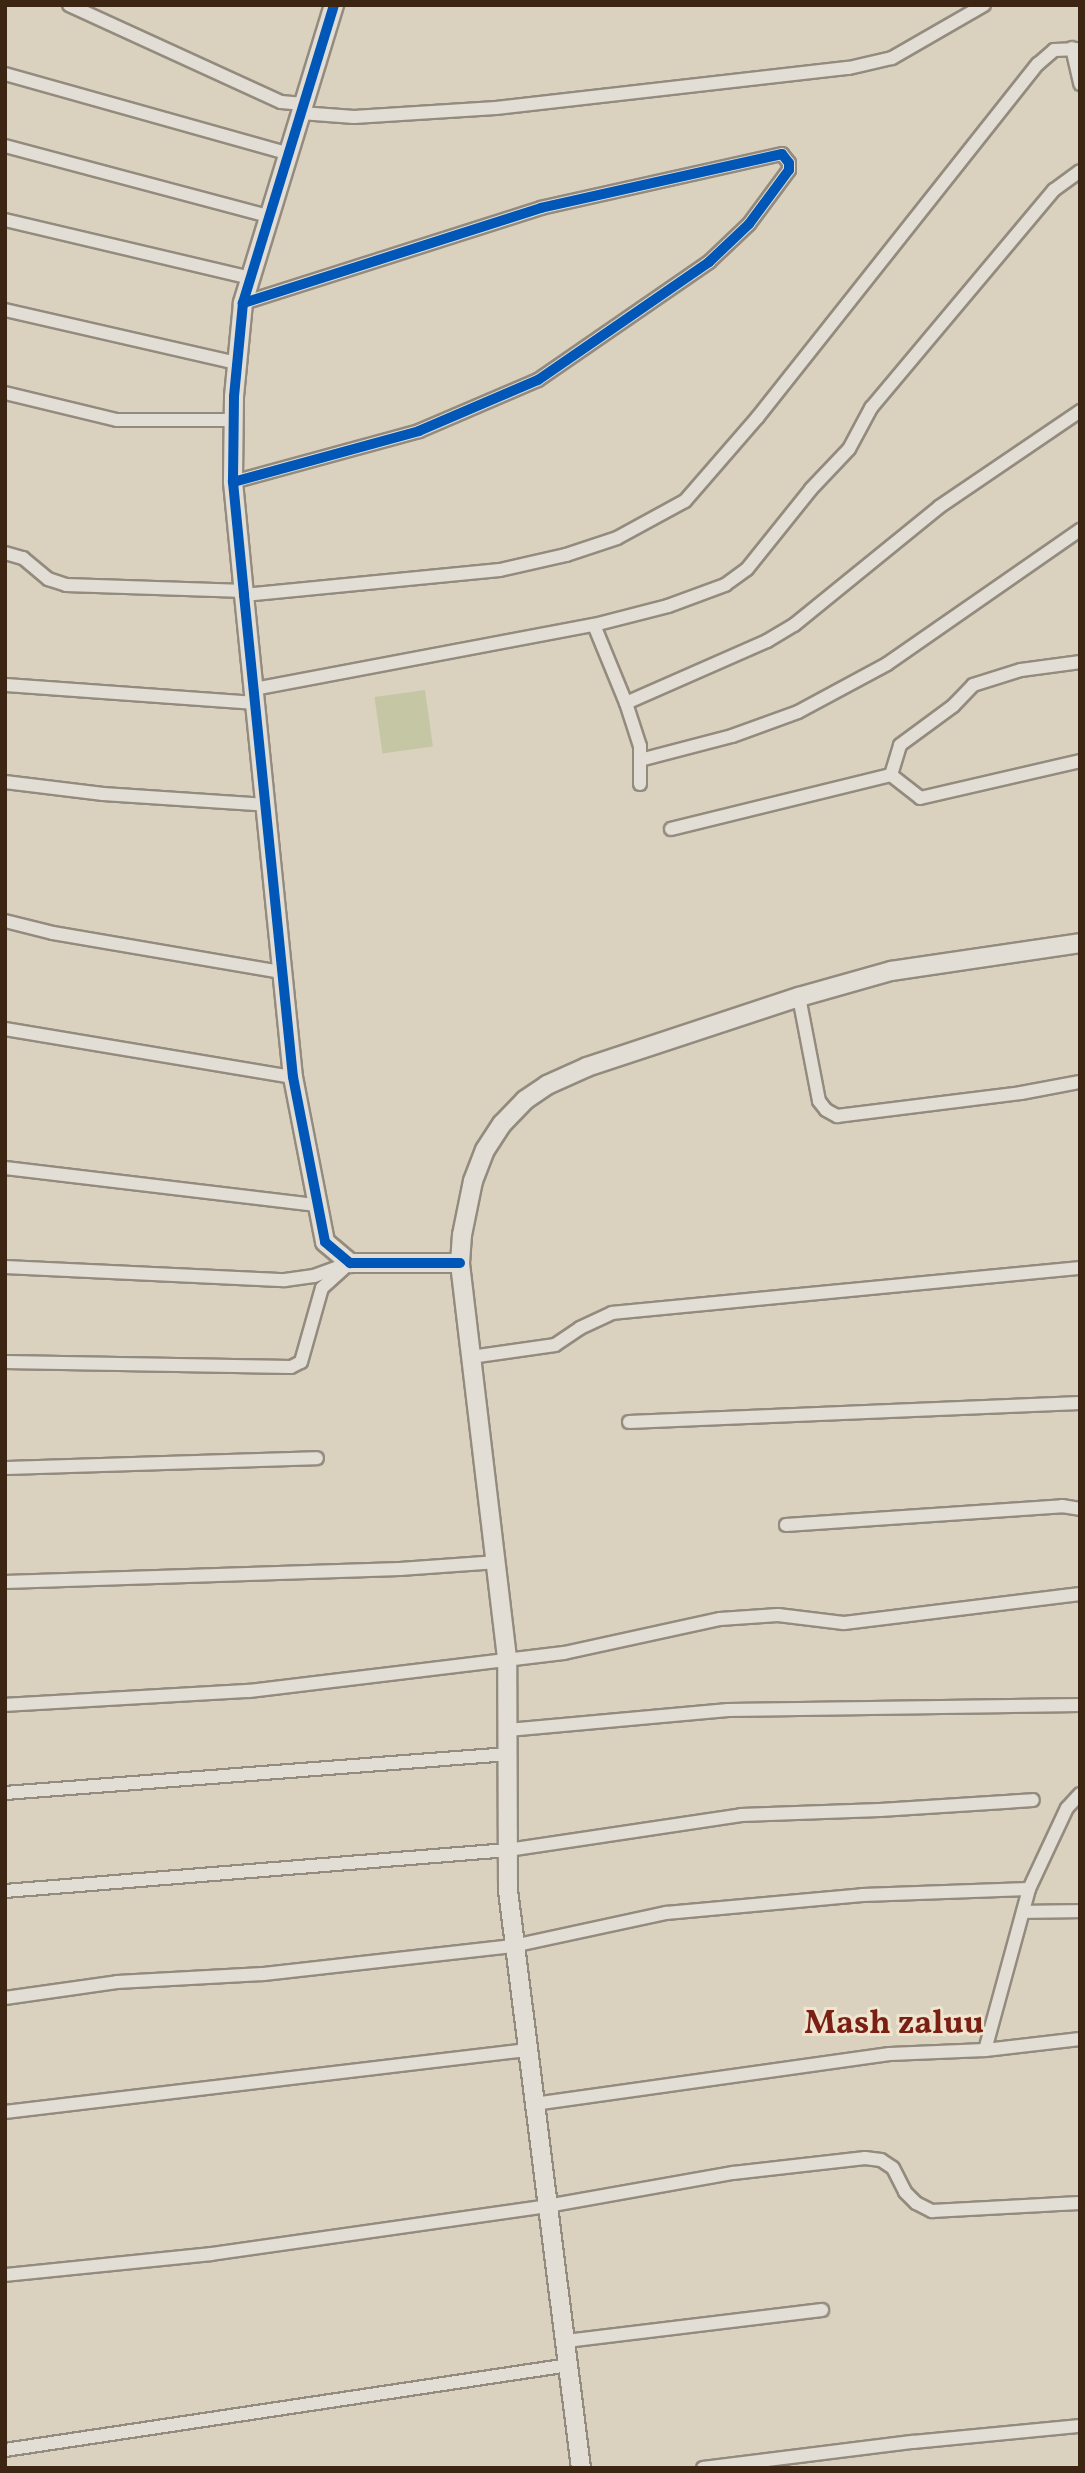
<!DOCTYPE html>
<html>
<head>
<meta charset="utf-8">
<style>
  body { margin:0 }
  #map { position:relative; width:1085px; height:2473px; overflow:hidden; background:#dad2bf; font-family:Vollkorn,serif }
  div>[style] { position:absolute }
  .green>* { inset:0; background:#c5c7a4; transform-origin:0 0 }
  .roads { filter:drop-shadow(2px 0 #938b7e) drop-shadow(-2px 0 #938b7e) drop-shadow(0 2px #938b7e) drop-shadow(0 -2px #938b7e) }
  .street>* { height:12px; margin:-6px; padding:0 6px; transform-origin:6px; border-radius:6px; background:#e2ded5 }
  .secondary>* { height:18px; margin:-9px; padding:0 9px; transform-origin:9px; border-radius:9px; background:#e2ded5 }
  .cycleway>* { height:10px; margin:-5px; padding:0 5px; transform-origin:5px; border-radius:5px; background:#0057b8 }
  span { translate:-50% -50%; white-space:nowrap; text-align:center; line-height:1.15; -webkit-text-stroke:6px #efe4ce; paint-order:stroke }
  .district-label { font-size:33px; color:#7a1f14; font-weight:700 }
  .frame { position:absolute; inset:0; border:7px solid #3d2513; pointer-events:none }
</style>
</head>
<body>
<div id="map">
  <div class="green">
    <div style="left:425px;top:690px;width:57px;height:51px;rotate:82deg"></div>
  </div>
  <div class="roads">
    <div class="street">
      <div style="left:69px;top:5px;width:233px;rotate:24.6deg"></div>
      <div style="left:281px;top:102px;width:23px;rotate:5deg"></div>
      <div style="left:1072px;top:48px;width:37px;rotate:77deg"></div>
      <div style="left:5px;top:74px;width:295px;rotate:15.7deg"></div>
      <div style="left:301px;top:113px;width:53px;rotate:4.3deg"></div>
      <div style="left:354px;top:117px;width:142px;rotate:-3.6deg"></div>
      <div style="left:496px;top:108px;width:355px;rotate:-6.5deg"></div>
      <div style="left:849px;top:68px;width:44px;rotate:-13.1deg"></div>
      <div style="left:892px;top:58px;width:106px;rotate:-29.9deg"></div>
      <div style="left:5px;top:146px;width:275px;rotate:14.9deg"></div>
      <div style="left:5px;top:220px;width:253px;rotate:13.3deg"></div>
      <div style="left:5px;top:310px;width:237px;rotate:12.9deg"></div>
      <div style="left:5px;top:393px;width:115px;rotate:13.6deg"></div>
      <div style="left:117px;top:420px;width:116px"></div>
      <div style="left:233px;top:482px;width:193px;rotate:-15.3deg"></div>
      <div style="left:419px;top:431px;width:129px;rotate:-23.2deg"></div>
      <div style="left:538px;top:380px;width:208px;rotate:-34.6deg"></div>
      <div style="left:709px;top:262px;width:55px;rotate:-43.5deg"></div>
      <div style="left:749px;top:224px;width:67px;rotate:-53.5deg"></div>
      <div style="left:789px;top:170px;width:7px;rotate:-90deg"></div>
      <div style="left:789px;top:163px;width:11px;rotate:-128deg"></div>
      <div style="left:782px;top:154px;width:247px;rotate:167.4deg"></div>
      <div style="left:541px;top:208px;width:313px;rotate:162.3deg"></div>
      <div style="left:5px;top:553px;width:19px;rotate:16deg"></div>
      <div style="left:23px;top:558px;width:33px;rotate:40deg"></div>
      <div style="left:48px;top:579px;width:19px;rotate:18deg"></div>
      <div style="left:66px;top:585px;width:179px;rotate:1.9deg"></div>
      <div style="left:244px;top:595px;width:257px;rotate:-5.6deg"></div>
      <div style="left:500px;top:570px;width:68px;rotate:-12.8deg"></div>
      <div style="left:566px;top:555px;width:54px;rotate:-18.4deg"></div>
      <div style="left:617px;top:538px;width:77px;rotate:-28.6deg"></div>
      <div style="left:685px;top:501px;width:110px;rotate:-49.1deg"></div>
      <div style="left:757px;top:418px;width:452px;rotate:-51.6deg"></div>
      <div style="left:1038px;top:64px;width:21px;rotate:-41deg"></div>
      <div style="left:1054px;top:50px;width:26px;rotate:-2deg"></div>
      <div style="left:594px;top:625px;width:84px;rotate:67.7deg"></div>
      <div style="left:626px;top:703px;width:45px;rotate:72deg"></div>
      <div style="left:640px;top:746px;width:38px;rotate:90deg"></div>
      <div style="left:5px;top:685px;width:252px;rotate:4.1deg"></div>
      <div style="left:254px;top:689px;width:346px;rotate:-10.7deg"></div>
      <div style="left:594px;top:625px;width:76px;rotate:-14.4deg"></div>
      <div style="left:668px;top:606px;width:61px;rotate:-20.2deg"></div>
      <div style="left:725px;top:585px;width:27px;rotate:-36deg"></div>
      <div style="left:747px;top:569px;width:102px;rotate:-51.3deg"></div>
      <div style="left:811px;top:489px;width:55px;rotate:-46.5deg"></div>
      <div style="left:849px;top:449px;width:47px;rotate:-61.8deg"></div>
      <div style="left:871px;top:408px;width:285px;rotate:-50deg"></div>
      <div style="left:1054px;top:190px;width:32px;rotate:-36deg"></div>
      <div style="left:626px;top:703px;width:154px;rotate:-23.7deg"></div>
      <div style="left:767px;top:641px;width:31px;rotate:-31deg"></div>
      <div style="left:794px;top:625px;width:187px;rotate:-39.1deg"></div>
      <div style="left:939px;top:507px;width:171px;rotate:-34.2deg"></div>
      <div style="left:640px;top:760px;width:95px;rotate:-14.6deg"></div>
      <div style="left:732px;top:736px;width:70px;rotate:-20deg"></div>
      <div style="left:798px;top:712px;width:101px;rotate:-28.3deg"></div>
      <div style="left:887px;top:664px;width:235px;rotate:-34.8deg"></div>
      <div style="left:891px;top:775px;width:31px;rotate:-73deg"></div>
      <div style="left:900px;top:745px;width:66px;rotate:-36.3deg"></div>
      <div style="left:953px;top:706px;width:29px;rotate:-46deg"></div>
      <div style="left:973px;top:685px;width:50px;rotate:-17.4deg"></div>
      <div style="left:1021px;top:670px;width:60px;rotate:-7.7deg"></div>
      <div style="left:891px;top:775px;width:37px;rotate:38deg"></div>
      <div style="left:920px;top:798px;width:164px;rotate:-13deg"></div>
      <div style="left:5px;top:782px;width:99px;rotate:7deg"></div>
      <div style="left:103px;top:794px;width:164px;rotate:3.8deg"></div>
      <div style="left:671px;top:829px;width:227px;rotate:-13.8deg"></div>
      <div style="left:5px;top:921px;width:49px;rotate:14deg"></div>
      <div style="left:53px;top:933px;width:232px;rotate:9.7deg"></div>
      <div style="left:799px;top:997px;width:106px;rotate:79.1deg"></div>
      <div style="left:819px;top:1101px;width:11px;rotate:52deg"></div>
      <div style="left:826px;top:1110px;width:13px;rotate:29deg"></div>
      <div style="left:837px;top:1116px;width:185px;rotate:-7.1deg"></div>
      <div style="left:1021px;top:1093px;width:60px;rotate:-10.6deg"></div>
      <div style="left:5px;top:1029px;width:292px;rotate:9.5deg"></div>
      <div style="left:5px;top:1168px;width:312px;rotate:6.8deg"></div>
      <div style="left:5px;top:1267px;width:280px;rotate:2.7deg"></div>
      <div style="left:285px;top:1280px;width:29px;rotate:-8deg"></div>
      <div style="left:314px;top:1276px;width:30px;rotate:-20deg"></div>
      <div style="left:471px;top:1357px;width:85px;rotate:-8.1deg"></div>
      <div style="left:555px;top:1345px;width:30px;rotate:-34deg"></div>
      <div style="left:580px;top:1328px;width:35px;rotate:-25deg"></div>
      <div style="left:612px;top:1313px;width:470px;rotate:-5.5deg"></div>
      <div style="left:5px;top:1362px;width:286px;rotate:1deg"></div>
      <div style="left:291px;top:1367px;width:11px;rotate:-27deg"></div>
      <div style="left:301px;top:1362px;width:77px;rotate:-74.2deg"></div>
      <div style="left:322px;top:1288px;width:38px;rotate:-42deg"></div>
      <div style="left:629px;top:1422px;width:451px;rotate:-2.4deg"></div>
      <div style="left:5px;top:1468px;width:312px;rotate:-1.8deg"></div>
      <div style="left:786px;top:1525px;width:277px;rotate:-3.9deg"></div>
      <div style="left:1062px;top:1506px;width:18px;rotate:9deg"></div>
      <div style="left:5px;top:1582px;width:395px;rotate:-1.9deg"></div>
      <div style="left:400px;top:1569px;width:98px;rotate:-4.1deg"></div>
      <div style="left:5px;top:1705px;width:244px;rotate:-3.3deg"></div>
      <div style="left:249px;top:1691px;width:317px;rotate:-6.9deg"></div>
      <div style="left:564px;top:1653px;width:160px;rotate:-12.3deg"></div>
      <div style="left:720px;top:1619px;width:58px;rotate:-3.9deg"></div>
      <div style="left:778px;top:1615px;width:66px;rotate:6.9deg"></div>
      <div style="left:844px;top:1623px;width:238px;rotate:-7deg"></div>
      <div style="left:508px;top:1730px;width:221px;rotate:-5.2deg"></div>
      <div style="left:728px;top:1710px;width:352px;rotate:-0.8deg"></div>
      <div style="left:5px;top:1793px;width:505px;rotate:-4.43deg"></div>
      <div style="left:5px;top:1891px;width:505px;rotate:-4.66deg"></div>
      <div style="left:508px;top:1850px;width:236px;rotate:-8.5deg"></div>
      <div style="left:741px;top:1815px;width:139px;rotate:-2.1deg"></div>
      <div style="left:880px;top:1810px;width:153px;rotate:-3.7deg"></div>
      <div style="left:1023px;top:1912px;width:57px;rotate:-1deg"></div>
      <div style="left:5px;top:1998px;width:113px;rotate:-8.1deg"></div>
      <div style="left:117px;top:1982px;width:146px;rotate:-3.1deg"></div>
      <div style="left:263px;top:1974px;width:252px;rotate:-6.4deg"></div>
      <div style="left:513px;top:1946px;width:157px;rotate:-12.2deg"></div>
      <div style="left:666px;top:1913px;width:197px;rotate:-5.2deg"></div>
      <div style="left:862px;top:1895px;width:167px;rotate:-2.1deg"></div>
      <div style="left:985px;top:2050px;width:96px;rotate:-6.6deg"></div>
      <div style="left:534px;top:2104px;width:359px;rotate:-8deg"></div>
      <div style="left:890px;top:2054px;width:95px;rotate:-2.4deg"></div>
      <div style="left:985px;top:2050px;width:167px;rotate:-74.7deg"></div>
      <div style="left:1029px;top:1889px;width:89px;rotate:-64.9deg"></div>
      <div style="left:1067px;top:1808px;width:19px;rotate:-47deg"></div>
      <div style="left:5px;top:2112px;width:526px;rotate:-6.77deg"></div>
      <div style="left:5px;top:2275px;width:207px;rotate:-5.8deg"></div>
      <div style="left:211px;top:2254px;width:339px;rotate:-8.1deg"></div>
      <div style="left:547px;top:2206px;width:189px;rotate:-10.1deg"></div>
      <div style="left:733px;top:2173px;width:133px;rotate:-6.5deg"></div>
      <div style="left:865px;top:2158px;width:16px;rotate:7deg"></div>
      <div style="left:881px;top:2160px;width:14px;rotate:34deg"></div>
      <div style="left:893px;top:2168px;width:27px;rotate:63deg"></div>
      <div style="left:905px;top:2192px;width:16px;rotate:45deg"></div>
      <div style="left:916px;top:2203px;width:18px;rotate:27deg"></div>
      <div style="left:932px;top:2211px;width:148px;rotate:-3.1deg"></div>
      <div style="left:566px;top:2341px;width:258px;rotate:-6.9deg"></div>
      <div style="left:5px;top:2450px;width:570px;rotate:-8.57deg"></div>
      <div style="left:703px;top:2468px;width:212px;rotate:-7.1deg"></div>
      <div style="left:913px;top:2442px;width:168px;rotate:-5.5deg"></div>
    </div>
    <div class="secondary">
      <div style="left:334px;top:5px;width:312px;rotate:107deg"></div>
      <div style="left:243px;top:303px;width:94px;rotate:95.5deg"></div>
      <div style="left:234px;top:397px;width:85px;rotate:90.7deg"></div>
      <div style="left:233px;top:482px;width:114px;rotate:84.4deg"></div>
      <div style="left:244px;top:595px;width:484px;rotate:84.2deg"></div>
      <div style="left:293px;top:1077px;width:168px;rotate:79deg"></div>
      <div style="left:325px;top:1242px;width:33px;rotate:40deg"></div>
      <div style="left:350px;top:1263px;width:110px"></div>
      <div style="left:581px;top:2468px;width:583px;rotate:-97.2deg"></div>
      <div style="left:508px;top:1890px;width:232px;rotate:-90.2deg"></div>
      <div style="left:507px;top:1658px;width:398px;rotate:-96.8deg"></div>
      <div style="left:460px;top:1263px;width:28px;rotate:-86deg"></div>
      <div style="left:462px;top:1235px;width:55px;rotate:-78.5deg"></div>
      <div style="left:473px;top:1181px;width:33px;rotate:-69deg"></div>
      <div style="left:485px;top:1150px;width:31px;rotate:-57deg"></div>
      <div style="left:502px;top:1124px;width:33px;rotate:-46deg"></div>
      <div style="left:525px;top:1100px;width:27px;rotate:-34deg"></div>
      <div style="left:547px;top:1085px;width:44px;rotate:-24.2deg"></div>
      <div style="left:587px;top:1067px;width:223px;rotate:-18.3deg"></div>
      <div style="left:799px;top:997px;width:96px;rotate:-15.8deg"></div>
      <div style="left:891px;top:971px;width:191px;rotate:-8.4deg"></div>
    </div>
  </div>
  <div class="cycleway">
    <div style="left:334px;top:5px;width:312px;rotate:107deg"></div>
    <div style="left:243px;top:303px;width:94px;rotate:95.5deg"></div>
    <div style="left:234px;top:397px;width:85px;rotate:90.7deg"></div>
    <div style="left:233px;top:482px;width:114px;rotate:84.4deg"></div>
    <div style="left:244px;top:595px;width:484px;rotate:84.2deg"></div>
    <div style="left:293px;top:1077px;width:168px;rotate:79deg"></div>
    <div style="left:325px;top:1242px;width:33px;rotate:40deg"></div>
    <div style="left:350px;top:1263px;width:110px"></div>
    <div style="left:233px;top:482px;width:193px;rotate:-15.3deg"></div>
    <div style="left:419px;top:431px;width:129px;rotate:-23.2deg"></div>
    <div style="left:538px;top:380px;width:208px;rotate:-34.6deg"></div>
    <div style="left:709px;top:262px;width:55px;rotate:-43.5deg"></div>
    <div style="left:749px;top:224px;width:67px;rotate:-53.5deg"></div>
    <div style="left:789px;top:170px;width:7px;rotate:-90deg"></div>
    <div style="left:789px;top:163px;width:11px;rotate:-128deg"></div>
    <div style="left:782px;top:154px;width:247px;rotate:167.4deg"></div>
    <div style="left:541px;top:208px;width:313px;rotate:162.3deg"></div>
  </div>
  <div class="district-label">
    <span style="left:894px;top:2026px">Mash zaluu</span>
  </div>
  <div class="frame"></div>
</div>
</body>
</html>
